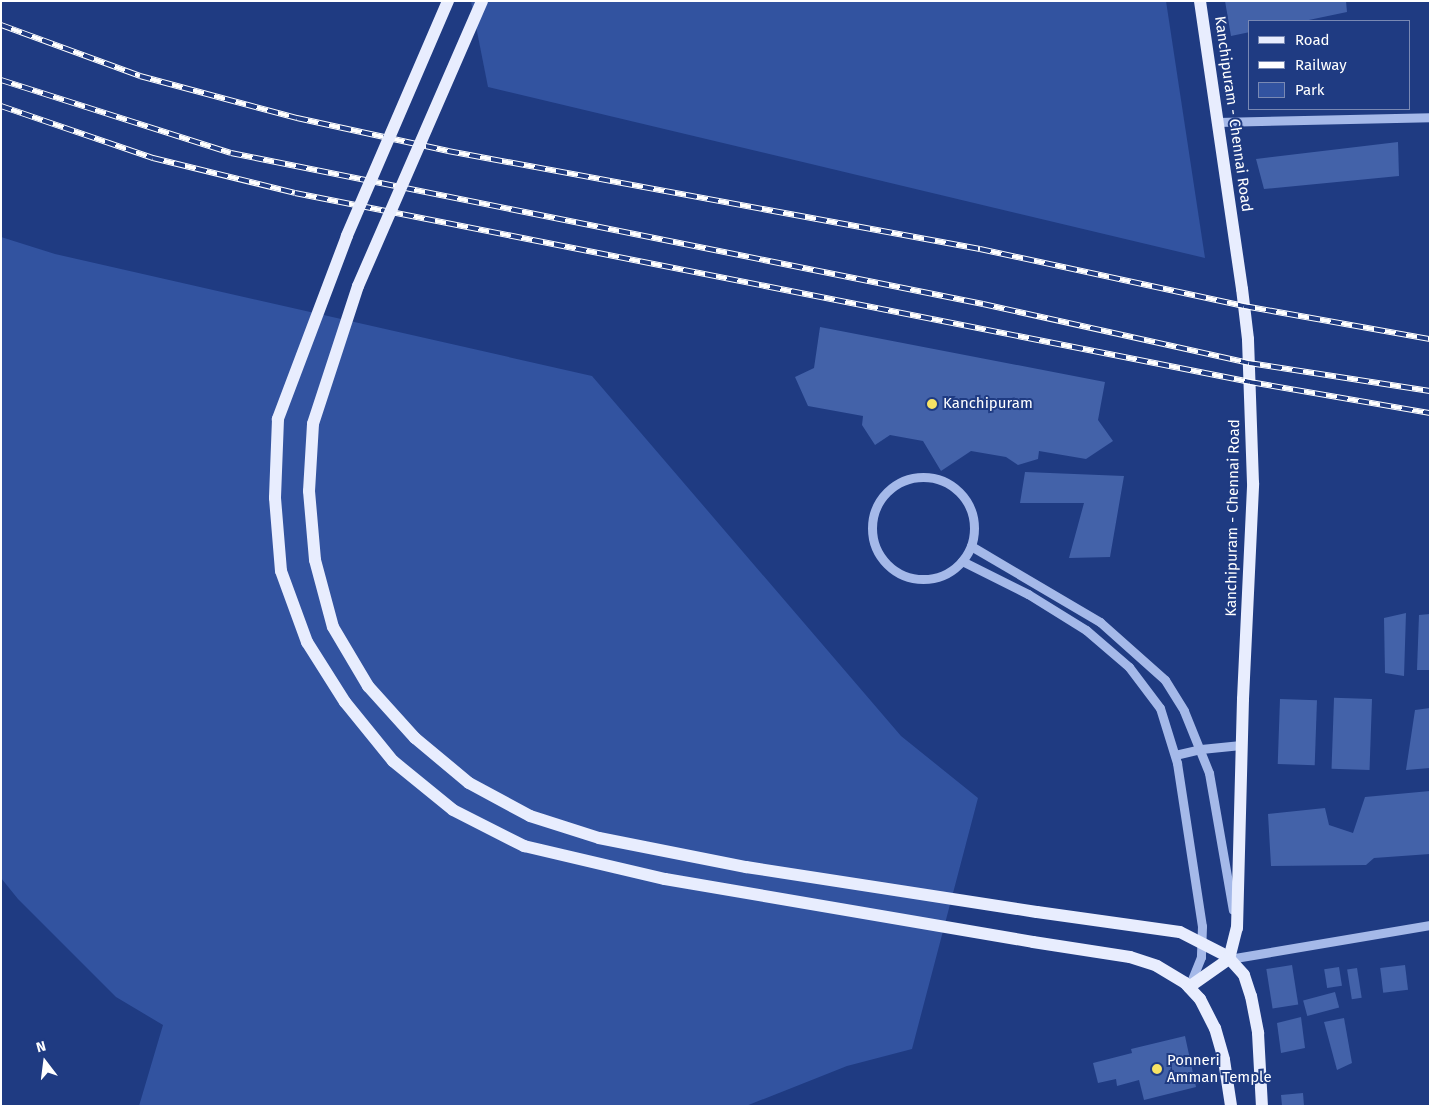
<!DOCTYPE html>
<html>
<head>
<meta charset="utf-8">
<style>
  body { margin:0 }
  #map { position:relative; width:1431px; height:1107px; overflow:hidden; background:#1f3b82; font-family:"Fira Sans",sans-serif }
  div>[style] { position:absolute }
  .green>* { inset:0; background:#3253a0 }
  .building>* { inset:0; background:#4362a9; transform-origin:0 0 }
  .minor>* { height:9px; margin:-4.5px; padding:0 4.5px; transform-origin:4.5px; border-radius:4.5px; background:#a5b9e9 }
  .minor>.ring { margin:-4.5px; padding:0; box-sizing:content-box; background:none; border:9px solid #a5b9e9; border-radius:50% }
  .major>* { height:12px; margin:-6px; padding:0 6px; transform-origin:6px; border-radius:6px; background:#e8edfe }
  .rail>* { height:5.5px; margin-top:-2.75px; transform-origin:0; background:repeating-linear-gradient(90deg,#1f3b82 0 11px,#fff 0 22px); box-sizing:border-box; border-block:1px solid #fff }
  .major-bridge>* { height:12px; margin:-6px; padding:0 6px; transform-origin:6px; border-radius:6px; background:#e8edfe }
  .dots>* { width:14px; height:14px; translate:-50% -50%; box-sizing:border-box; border:2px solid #1f3b82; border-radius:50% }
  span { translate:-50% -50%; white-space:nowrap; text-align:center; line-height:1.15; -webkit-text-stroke:4px #1f3b82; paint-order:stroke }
  .street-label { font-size:15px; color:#fff }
  .poi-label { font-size:15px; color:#fff }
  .left { translate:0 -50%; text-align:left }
  .frame { position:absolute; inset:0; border:2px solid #fff; pointer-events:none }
  .legend { position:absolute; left:1248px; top:20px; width:162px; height:90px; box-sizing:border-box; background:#1f3b82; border:1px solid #7989b4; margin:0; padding:6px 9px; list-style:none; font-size:15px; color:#fff }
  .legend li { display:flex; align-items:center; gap:10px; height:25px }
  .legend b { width:25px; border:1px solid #7989b4 }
  .north { position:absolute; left:20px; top:1037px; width:50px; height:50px; -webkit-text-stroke:4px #1f3b82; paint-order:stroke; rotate:345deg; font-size:14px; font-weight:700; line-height:20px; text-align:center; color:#fff }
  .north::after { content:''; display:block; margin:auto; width:18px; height:22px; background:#fff; clip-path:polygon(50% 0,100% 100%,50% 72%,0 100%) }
</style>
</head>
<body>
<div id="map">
  <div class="green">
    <div style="clip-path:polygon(471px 1px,1166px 1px,1205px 258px,488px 87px)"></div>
    <div style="clip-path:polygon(1px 237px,55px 254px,592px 376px,901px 736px,978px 798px,912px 1049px,847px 1066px,746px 1106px,139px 1106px,163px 1025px,116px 997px,18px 899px,1px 878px)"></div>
  </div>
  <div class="building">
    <div style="clip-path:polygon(1225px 1px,1346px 1px,1347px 12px,1304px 21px,1250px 21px,1250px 32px,1231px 36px)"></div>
    <div style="clip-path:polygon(1398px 142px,1399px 176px,1264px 189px,1256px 159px)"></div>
    <div style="clip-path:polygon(820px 327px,1105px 382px,1098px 420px,1113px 441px,1086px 459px,1039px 451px,1038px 459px,1018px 465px,1006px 457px,971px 451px,941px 471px,923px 441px,890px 435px,875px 445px,862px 425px,863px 416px,808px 406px,795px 377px,814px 368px)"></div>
    <div style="clip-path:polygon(1025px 472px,1124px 476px,1110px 557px,1069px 558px,1084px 503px,1020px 503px)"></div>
    <div style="clip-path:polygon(1406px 613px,1404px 676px,1385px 673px,1384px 618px)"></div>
    <div style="clip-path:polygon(1430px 614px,1430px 670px,1417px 670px,1419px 615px)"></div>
    <div style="left:1280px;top:699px;width:37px;height:65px;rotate:2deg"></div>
    <div style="left:1372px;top:699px;width:71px;height:38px;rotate:92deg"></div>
    <div style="clip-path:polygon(1430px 708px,1430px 768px,1406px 770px,1415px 710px)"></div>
    <div style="clip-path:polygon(1430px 791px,1430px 854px,1374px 858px,1366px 865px,1271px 866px,1268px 814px,1325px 808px,1329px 825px,1353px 833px,1365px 797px)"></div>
    <div style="left:1292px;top:965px;width:40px;height:26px;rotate:81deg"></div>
    <div style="left:1405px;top:965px;width:25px;height:25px;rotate:83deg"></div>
    <div style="left:1339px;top:967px;width:19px;height:15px;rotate:81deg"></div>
    <div style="left:1357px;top:968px;width:30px;height:10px;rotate:81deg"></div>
    <div style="left:1335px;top:992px;width:16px;height:33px;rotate:75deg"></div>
    <div style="clip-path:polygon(1301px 1017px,1305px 1048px,1281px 1053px,1277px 1023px)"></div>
    <div style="clip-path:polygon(1344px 1018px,1352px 1063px,1337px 1070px,1324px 1022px)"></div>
    <div style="clip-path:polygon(1185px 1036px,1196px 1087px,1144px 1100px,1139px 1080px,1117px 1086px,1116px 1079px,1098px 1083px,1093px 1063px,1132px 1053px,1131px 1049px)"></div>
    <div style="clip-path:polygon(1303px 1093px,1304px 1106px,1282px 1106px,1281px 1095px)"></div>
  </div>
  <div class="minor">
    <div style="left:1217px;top:122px;width:213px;rotate:-1.3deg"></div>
    <div class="ring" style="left:872px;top:477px;width:93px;height:93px"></div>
    <div style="left:971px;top:546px;width:150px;rotate:30.5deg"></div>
    <div style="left:1100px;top:622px;width:87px;rotate:41.7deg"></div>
    <div style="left:1165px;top:680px;width:36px;rotate:58deg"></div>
    <div style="left:1184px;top:711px;width:67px;rotate:68deg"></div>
    <div style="left:1209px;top:773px;width:139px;rotate:80.1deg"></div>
    <div style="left:962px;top:561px;width:74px;rotate:26.6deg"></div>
    <div style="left:1028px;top:594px;width:68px;rotate:31.8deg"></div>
    <div style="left:1086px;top:630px;width:57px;rotate:40.7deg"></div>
    <div style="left:1129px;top:667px;width:51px;rotate:52.9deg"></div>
    <div style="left:1160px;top:708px;width:58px;rotate:72.8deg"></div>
    <div style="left:1177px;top:763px;width:165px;rotate:81.3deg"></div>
    <div style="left:1202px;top:926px;width:31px;rotate:92deg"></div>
    <div style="left:1201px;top:957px;width:32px;rotate:112deg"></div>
    <div style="left:1175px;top:755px;width:27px;rotate:-13deg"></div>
    <div style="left:1201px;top:749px;width:40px;rotate:-5.7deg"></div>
    <div style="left:1229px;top:959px;width:204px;rotate:-9.6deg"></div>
  </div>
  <div class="major">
    <div style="left:1037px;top:912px;width:144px;rotate:8deg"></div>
    <div style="left:1180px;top:932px;width:53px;rotate:27.1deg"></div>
    <div style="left:1227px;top:956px;width:25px;rotate:48deg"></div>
    <div style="left:1244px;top:975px;width:22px;rotate:72deg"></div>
    <div style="left:1251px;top:996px;width:38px;rotate:79deg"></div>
    <div style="left:1258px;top:1033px;width:73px;rotate:86.9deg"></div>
    <div style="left:1033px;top:942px;width:98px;rotate:8.8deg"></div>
    <div style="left:1130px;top:957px;width:28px;rotate:18deg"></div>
    <div style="left:1157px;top:966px;width:33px;rotate:31deg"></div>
    <div style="left:1185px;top:983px;width:22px;rotate:47deg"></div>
    <div style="left:1200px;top:999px;width:33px;rotate:63deg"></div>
    <div style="left:1215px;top:1028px;width:33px;rotate:74deg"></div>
    <div style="left:1224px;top:1060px;width:47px;rotate:81.3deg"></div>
    <div style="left:1189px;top:987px;width:49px;rotate:-35deg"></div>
    <div style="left:1229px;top:959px;width:32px;rotate:-76deg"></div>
    <div style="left:1237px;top:928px;width:229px;rotate:-88.5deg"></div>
    <div style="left:1243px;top:699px;width:216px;rotate:-87.3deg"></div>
    <div style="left:1253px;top:483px;width:144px;rotate:-92deg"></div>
    <div style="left:1248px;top:339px;width:50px;rotate:-96.8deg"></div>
    <div style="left:1242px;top:289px;width:291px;rotate:-98.3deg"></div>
  </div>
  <div class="rail">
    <div style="left:1px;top:25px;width:148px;rotate:20.1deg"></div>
    <div style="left:140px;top:76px;width:163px;rotate:15deg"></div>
    <div style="left:297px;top:118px;width:155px;rotate:12.3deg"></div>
    <div style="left:448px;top:151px;width:541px;rotate:10.44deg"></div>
    <div style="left:980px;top:249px;width:270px;rotate:12.2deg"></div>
    <div style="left:1244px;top:306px;width:189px;rotate:10.1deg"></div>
    <div style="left:1px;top:80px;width:241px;rotate:17.6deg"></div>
    <div style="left:231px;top:153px;width:767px;rotate:11.35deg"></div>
    <div style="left:983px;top:304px;width:272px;rotate:12.5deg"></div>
    <div style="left:1249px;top:363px;width:183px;rotate:8.8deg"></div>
    <div style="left:1px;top:106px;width:161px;rotate:18.9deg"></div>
    <div style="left:153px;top:158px;width:146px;rotate:13.8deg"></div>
    <div style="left:295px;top:193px;width:974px;rotate:11.19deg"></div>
    <div style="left:1250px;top:382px;width:183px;rotate:9.8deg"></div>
  </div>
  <div class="major-bridge">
    <div style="left:448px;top:1px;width:256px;rotate:113.3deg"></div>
    <div style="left:347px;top:236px;width:196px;rotate:110.7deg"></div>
    <div style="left:278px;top:419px;width:79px;rotate:92.2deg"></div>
    <div style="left:275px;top:498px;width:73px;rotate:85.3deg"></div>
    <div style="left:281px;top:571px;width:76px;rotate:69.9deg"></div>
    <div style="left:307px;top:642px;width:71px;rotate:57.7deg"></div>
    <div style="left:345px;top:702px;width:76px;rotate:50.9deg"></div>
    <div style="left:393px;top:761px;width:77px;rotate:39.2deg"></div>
    <div style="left:453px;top:810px;width:80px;rotate:26.9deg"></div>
    <div style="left:524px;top:846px;width:145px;rotate:13.2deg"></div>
    <div style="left:665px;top:879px;width:373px;rotate:9.7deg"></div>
    <div style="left:482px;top:1px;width:311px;rotate:113.5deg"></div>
    <div style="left:358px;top:286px;width:145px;rotate:108.1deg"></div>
    <div style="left:313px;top:424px;width:67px;rotate:93.4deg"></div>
    <div style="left:309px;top:491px;width:69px;rotate:85deg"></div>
    <div style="left:315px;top:560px;width:69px;rotate:75deg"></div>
    <div style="left:333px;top:627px;width:69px;rotate:59.3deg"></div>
    <div style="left:368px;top:686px;width:70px;rotate:47.9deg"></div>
    <div style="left:415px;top:738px;width:70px;rotate:39.8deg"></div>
    <div style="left:469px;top:783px;width:69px;rotate:28.4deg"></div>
    <div style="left:530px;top:816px;width:72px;rotate:17.7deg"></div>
    <div style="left:599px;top:838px;width:150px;rotate:11.2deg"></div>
    <div style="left:746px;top:867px;width:294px;rotate:8.8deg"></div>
  </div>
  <div class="dots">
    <div style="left:932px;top:404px;background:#f7e365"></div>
    <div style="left:1157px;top:1069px;background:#f7e365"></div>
  </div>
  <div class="street-label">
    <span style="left:1233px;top:114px;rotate:82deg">Kanchipuram - Chennai Road</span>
    <span style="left:1233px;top:518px;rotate:-89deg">Kanchipuram - Chennai Road</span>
  </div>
  <div class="poi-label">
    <span class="left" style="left:943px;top:404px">Kanchipuram</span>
    <span class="left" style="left:1167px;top:1069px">Ponneri<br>Amman Temple</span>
  </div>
  <div class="frame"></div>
  <ul class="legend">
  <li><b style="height:6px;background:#e8edfe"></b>Road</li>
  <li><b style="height:6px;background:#fff"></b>Railway</li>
  <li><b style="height:14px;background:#3253a0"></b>Park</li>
  </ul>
  <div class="north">N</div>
</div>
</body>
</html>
